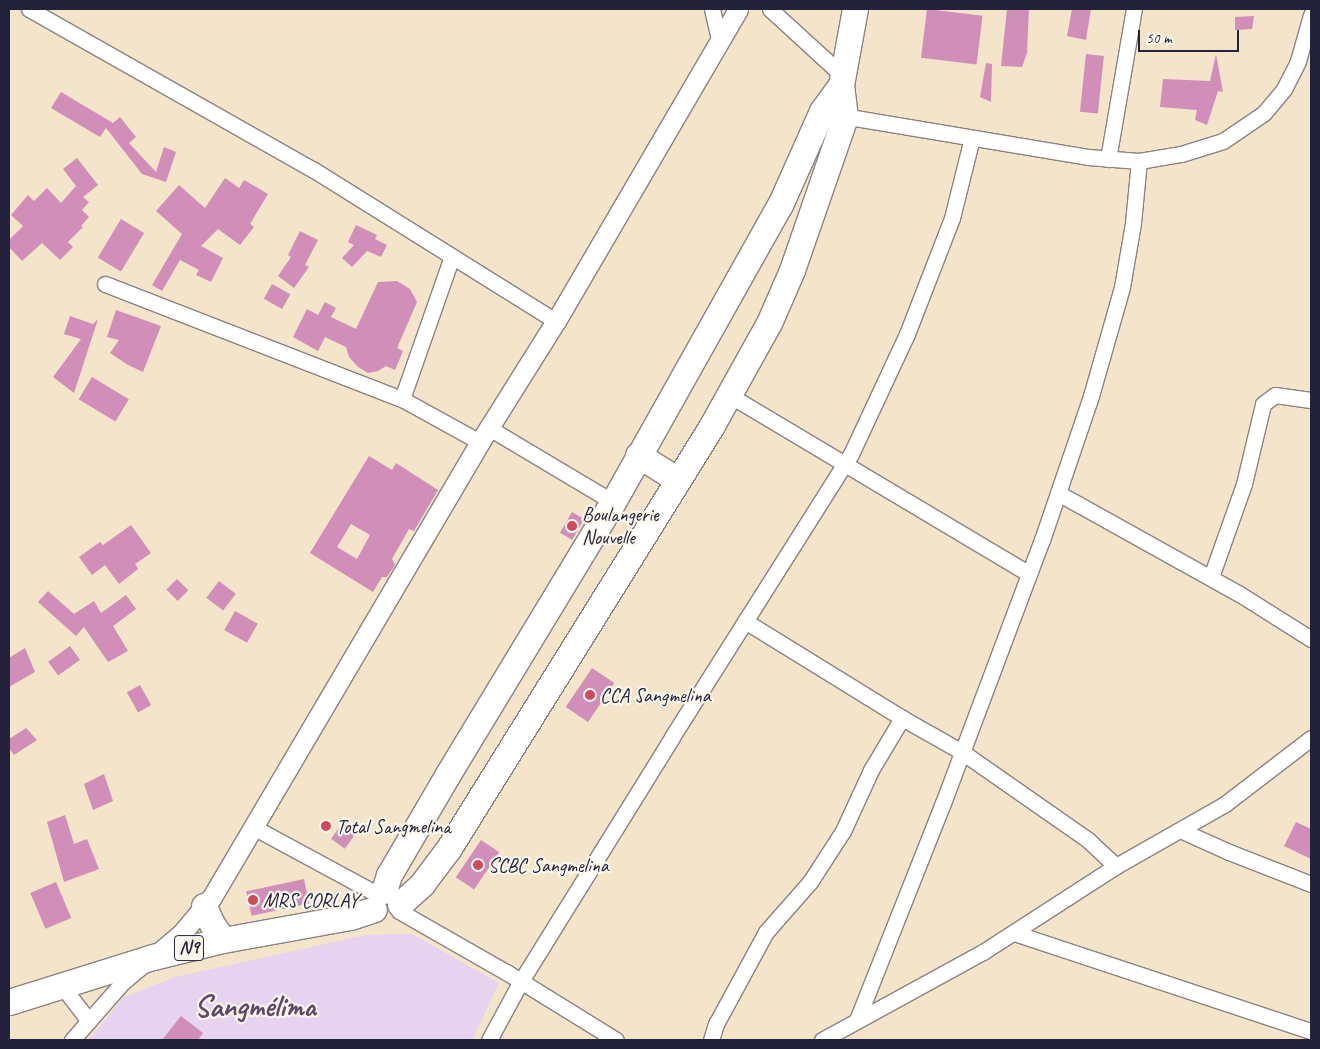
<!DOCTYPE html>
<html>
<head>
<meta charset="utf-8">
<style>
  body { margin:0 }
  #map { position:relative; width:1320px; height:1049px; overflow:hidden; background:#f4e4ca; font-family:Caveat,sans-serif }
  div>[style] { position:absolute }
  .built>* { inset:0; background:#e7d2ef }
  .building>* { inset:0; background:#d08eb9; transform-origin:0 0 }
  .roads { filter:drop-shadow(1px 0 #8b8382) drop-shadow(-1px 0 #8b8382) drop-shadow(0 1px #8b8382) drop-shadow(0 -1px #8b8382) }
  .minor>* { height:15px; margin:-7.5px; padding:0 7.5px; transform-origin:7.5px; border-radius:7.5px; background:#fff }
  .tertiary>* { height:19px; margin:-9.5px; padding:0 9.5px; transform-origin:9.5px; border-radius:9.5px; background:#fff }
  .trunk>* { height:25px; margin:-12.5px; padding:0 12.5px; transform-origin:12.5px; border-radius:12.5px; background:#fff }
  .dots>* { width:14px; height:14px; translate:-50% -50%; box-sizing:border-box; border:2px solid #fbf7ec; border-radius:50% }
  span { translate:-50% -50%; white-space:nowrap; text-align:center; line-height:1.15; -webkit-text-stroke:4.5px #fbf7ec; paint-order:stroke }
  .shield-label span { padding:1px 4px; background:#fbf7ec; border:1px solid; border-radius:4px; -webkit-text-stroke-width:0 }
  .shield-label { font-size:19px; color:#22223b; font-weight:700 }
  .poi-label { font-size:20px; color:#22223b }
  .left { translate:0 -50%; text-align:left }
  .town-label { font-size:30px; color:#5f4867; font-weight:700 }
  .frame { position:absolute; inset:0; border:10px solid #22223b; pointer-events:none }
  .scale { position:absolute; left:1138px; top:30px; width:101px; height:22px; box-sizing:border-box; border:2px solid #22223b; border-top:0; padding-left:6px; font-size:15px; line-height:18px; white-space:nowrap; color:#22223b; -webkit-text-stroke:4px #fbf7ec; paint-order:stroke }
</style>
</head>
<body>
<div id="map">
  <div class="built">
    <div style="clip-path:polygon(412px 934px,499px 983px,472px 1040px,89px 1040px,124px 997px,175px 977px,366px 935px)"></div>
  </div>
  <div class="building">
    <div style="left:927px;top:9px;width:56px;height:49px;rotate:7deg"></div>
    <div style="clip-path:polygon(1007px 9px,1029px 9px,1027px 53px,1022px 67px,1001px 66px)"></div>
    <div style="clip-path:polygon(1072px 9px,1091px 9px,1086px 40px,1067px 36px)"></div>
    <div style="clip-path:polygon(1254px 16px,1252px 29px,1235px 30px,1235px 17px)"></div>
    <div style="left:1086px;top:54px;width:18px;height:58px;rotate:6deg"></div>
    <div style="clip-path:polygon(1216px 54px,1223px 92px,1218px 91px,1207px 125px,1195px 120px,1197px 110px,1160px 107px,1163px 79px,1210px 81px)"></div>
    <div style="clip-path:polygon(986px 63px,992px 64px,991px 102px,980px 97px)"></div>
    <div style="clip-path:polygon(61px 92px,113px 123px,120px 117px,136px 137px,129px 143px,156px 172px,164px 147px,176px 152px,166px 182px,142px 174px,106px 128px,100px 137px,51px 108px)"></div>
    <div style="clip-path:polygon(77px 158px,98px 185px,83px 197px,89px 202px,82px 210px,89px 217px,81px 226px,83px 227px,68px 242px,73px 247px,60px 260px,42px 243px,22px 261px,9px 247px,9px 240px,23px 226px,11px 215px,28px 195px,34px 201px,47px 188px,61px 203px,76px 186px,63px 169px)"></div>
    <div style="clip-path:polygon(225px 178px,239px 188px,244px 180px,268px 194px,250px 224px,254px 227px,240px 245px,218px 229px,201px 246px,223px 258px,211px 282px,196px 275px,199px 270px,180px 260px,162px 291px,152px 285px,182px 234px,156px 211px,179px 185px,205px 208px)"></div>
    <div style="left:121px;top:219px;width:27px;height:45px;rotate:31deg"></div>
    <div style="clip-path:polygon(356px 225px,377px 235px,375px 239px,387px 245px,381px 257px,367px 251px,352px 267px,342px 258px,354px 245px,348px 242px)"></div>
    <div style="clip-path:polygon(300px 231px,318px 240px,305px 265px,309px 267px,294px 288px,278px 276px,291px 257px,288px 255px)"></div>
    <div style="clip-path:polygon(397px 281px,410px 289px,417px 302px,397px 348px,403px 351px,395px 370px,386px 366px,378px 371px,368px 373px,358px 367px,349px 357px,346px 347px,325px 337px,318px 351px,293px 337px,307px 309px,318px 315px,325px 302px,336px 308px,331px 317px,356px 329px,378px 282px)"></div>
    <div style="left:272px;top:284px;width:21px;height:17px;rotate:29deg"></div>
    <div style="clip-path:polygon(116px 310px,161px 326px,143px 372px,128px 365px,110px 353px,119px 340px,107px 337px)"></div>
    <div style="clip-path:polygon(70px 316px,93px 324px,98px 319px,74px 393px,53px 377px,81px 339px,64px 334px)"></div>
    <div style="left:92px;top:377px;width:43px;height:26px;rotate:31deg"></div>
    <div style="clip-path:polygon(evenodd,369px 456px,392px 470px,396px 463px,438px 490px,414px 531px,409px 529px,392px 559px,395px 565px,387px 577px,382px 577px,373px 592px,310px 553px,369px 456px,351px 524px,370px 535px,357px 559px,337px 547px,351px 524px)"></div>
    <div style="left:572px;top:512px;width:14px;height:24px;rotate:30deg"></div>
    <div style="clip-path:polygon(131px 525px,151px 553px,135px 564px,138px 569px,119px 584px,105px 565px,92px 575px,79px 557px,100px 542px,103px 545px)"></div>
    <div style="left:177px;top:579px;width:16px;height:15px;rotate:45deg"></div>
    <div style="left:219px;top:581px;width:21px;height:21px;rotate:37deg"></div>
    <div style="clip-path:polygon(48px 591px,74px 614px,94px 601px,101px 613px,126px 595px,136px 609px,113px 626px,128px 651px,108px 662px,84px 627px,76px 636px,38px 602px)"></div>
    <div style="left:235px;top:611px;width:26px;height:22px;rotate:29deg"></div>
    <div style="left:70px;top:646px;width:17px;height:27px;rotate:54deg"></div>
    <div style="clip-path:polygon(25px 648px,35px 672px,9px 687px,9px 658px)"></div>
    <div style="left:592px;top:668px;width:27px;height:47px;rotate:34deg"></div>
    <div style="left:140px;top:685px;width:23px;height:15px;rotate:61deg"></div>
    <div style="clip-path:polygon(26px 728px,37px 740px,14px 755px,9px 748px,9px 739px)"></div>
    <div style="clip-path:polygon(104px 774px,113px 801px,93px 810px,84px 784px)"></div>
    <div style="clip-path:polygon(65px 815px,74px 844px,87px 839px,99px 869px,64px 882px,47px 822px)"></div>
    <div style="clip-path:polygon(1296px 822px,1311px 829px,1311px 859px,1284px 846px)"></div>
    <div style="left:341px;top:825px;width:17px;height:17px;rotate:36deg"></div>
    <div style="left:481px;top:840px;width:22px;height:45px;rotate:34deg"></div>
    <div style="left:304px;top:879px;width:25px;height:59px;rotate:78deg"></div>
    <div style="left:56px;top:882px;width:39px;height:28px;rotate:67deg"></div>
    <div style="clip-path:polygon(181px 1016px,203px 1033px,198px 1040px,162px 1040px)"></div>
  </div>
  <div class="roads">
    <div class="minor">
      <div style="left:29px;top:9px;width:327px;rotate:29.5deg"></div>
      <div style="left:314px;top:170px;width:285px;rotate:32deg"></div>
      <div style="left:712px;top:9px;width:32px;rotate:77deg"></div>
      <div style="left:770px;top:9px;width:99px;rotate:42.5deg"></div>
      <div style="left:837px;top:115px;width:254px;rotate:9.5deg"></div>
      <div style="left:1088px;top:157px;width:51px;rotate:4.5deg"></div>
      <div style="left:1139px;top:161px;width:43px;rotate:-9.5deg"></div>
      <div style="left:1181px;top:154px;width:44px;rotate:-17.2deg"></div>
      <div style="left:1223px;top:141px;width:50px;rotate:-34.3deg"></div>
      <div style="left:1264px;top:113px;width:31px;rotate:-50deg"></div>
      <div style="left:1284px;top:89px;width:31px;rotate:-63deg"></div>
      <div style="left:1298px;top:61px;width:48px;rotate:-74.2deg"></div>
      <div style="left:1108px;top:159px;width:152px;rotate:-80.2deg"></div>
      <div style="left:105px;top:284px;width:318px;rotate:21.2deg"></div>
      <div style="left:402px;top:399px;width:89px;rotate:28.9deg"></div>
      <div style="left:729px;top:395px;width:349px;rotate:30.8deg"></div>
      <div style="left:402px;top:399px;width:151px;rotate:-70.7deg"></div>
      <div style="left:489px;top:428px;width:144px;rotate:30.8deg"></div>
      <div style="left:1058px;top:493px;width:206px;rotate:29.1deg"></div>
      <div style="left:1238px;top:593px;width:86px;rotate:32.2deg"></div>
      <div style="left:1211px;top:577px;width:99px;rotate:-70.5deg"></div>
      <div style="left:1244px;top:484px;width:82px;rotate:-76.6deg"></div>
      <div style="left:1263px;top:404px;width:15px;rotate:-37deg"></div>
      <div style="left:1275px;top:395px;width:36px;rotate:8deg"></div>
      <div style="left:745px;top:621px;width:185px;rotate:31.7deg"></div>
      <div style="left:902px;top:718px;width:69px;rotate:29.5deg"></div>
      <div style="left:962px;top:752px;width:154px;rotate:34.9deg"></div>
      <div style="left:1088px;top:840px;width:38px;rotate:43deg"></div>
      <div style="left:253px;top:827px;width:141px;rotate:28.4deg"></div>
      <div style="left:1180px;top:830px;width:54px;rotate:24.2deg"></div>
      <div style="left:1229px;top:852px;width:88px;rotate:21.3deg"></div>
      <div style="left:399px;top:911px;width:123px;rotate:29.7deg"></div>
      <div style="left:506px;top:972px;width:129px;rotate:31.7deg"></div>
      <div style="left:1014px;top:933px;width:313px;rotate:18.3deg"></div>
      <div style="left:62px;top:986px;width:44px;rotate:52.4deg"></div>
      <div style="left:857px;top:1020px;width:233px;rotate:-68.4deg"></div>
      <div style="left:943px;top:803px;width:281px;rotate:-69.4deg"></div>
      <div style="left:1042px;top:540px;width:152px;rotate:-71.2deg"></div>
      <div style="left:1091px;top:396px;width:113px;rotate:-74.1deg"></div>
      <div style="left:1122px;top:287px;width:65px;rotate:-80.2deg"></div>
      <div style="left:1133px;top:223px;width:62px;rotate:-84.5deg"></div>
      <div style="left:72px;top:1040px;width:77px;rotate:-48.7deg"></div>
      <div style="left:123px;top:982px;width:25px;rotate:-40deg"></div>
      <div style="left:489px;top:1040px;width:67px;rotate:-61.5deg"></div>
      <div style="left:521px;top:981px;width:287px;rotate:-58.2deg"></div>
      <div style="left:672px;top:737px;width:335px;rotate:-57.7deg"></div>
      <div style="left:851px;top:454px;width:132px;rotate:-65deg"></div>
      <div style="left:907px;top:334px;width:124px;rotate:-68.8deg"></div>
      <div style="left:952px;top:218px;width:82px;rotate:-76deg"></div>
      <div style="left:711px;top:1040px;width:17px;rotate:-73deg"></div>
      <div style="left:716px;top:1024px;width:105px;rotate:-61.5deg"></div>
      <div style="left:766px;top:932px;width:67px;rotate:-48.7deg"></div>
      <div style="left:810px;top:882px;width:61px;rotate:-57.1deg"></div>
      <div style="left:843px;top:831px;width:67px;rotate:-65.3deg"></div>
      <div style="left:871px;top:770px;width:61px;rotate:-59.2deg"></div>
      <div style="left:822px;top:1040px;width:183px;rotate:-28.7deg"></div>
      <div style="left:983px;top:952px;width:158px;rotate:-32.9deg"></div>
      <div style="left:1116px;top:866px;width:125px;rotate:-29.6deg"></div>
      <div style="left:1225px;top:804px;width:108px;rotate:-37.5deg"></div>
    </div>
    <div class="tertiary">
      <div style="left:156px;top:955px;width:34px;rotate:-40deg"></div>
      <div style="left:182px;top:933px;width:47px;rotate:-50.2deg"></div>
      <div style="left:212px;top:897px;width:528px;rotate:-59.5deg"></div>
      <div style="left:480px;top:442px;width:143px;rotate:-57.9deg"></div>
      <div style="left:556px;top:321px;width:361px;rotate:-59.7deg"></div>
    </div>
    <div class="trunk">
      <div style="left:638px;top:455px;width:47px;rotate:32deg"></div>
      <div style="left:384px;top:891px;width:17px;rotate:-73deg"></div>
      <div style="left:389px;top:875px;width:117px;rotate:-59.7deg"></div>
      <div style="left:448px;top:774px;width:318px;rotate:-58.8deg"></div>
      <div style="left:613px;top:502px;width:341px;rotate:-60.7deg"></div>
      <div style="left:780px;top:205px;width:103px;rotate:-65.9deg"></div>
      <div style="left:822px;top:111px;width:32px;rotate:-54deg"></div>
      <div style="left:400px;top:904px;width:30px;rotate:-42deg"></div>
      <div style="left:422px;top:884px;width:45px;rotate:-53.1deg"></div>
      <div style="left:449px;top:848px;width:496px;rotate:-58.1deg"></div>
      <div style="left:711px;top:427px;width:119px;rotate:-60.9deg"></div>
      <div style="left:769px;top:323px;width:58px;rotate:-66.5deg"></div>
      <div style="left:792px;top:270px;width:162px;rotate:-70.9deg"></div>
      <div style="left:845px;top:117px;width:32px;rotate:-97deg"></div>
      <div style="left:841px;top:85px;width:77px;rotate:-79.6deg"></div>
      <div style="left:204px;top:906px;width:20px;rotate:66deg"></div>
      <div style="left:212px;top:924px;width:19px;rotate:55deg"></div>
      <div style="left:9px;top:1002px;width:151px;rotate:-17.4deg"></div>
      <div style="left:153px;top:957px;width:72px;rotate:-13.7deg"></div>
      <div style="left:223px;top:940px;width:129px;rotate:-10.3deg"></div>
      <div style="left:350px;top:917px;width:25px;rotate:-18deg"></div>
    </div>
  </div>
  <div class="dots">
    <div style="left:572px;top:526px;background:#d1495b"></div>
    <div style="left:590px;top:695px;background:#d1495b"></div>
    <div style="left:326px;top:826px;background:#d1495b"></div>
    <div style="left:478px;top:865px;background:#d1495b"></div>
    <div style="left:253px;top:900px;background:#d1495b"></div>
  </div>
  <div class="shield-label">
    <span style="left:189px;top:948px">N9</span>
  </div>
  <div class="poi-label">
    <span class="left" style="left:582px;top:526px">Boulangerie<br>Nouvelle</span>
    <span class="left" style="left:600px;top:695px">CCA Sangmelina</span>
    <span class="left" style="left:336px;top:826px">Total Sangmelina</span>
    <span class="left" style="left:488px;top:865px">SCBC Sangmelina</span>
    <span class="left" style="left:263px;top:900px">MRS CORLAY</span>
  </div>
  <div class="town-label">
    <span style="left:255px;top:1006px">Sangmélima</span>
  </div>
  <div class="frame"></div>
  <div class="scale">50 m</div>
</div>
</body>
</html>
